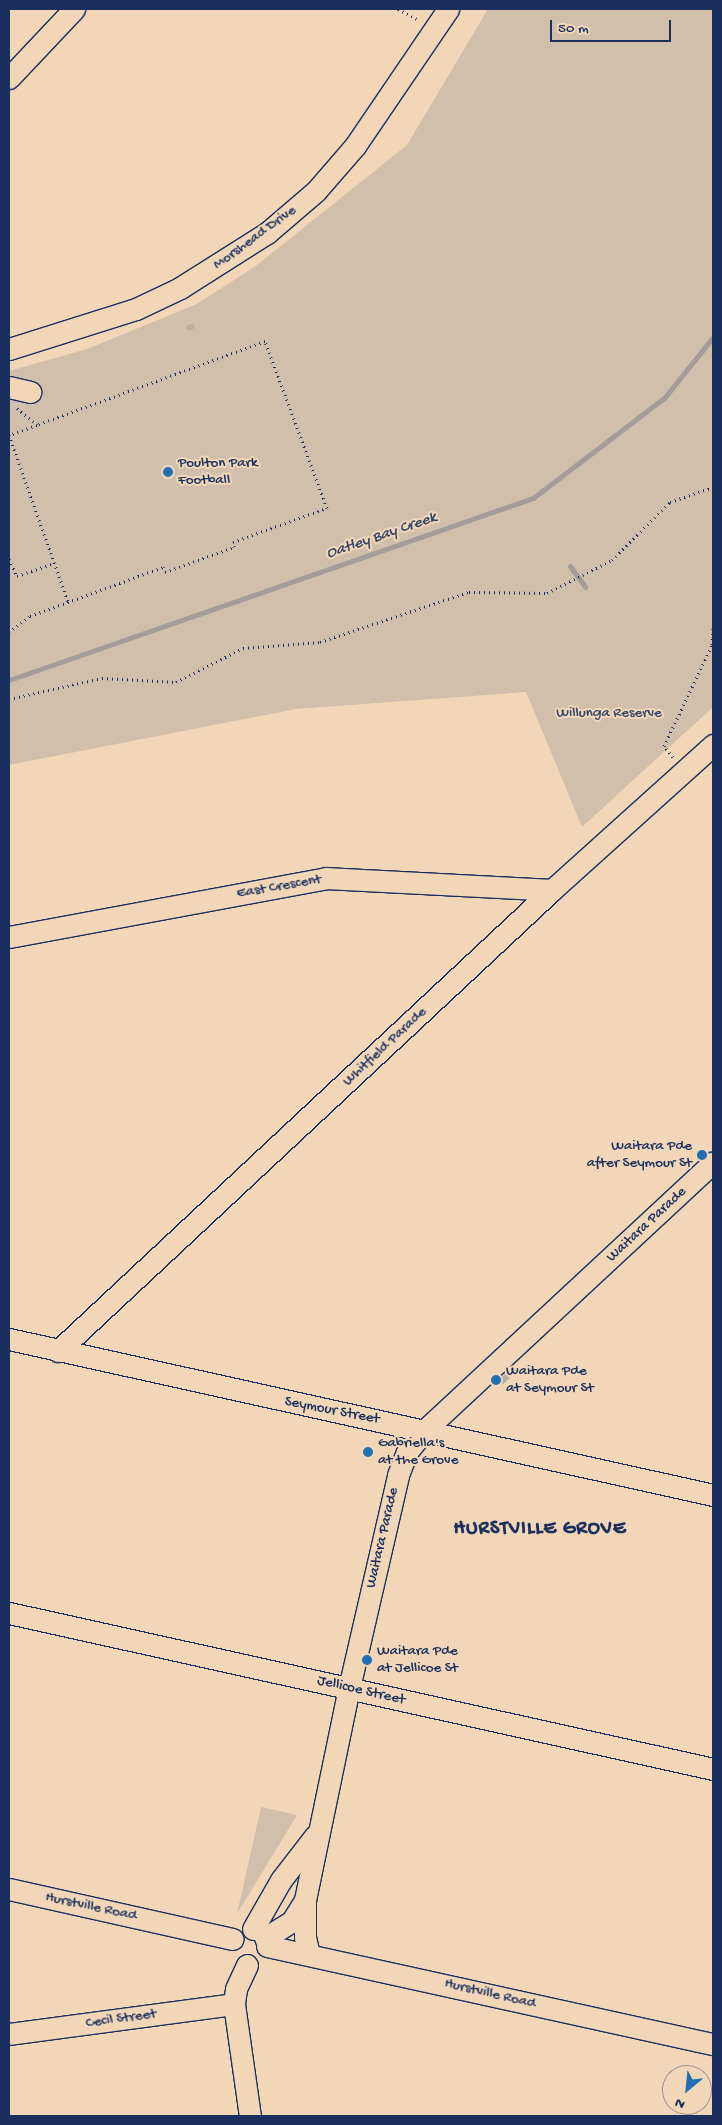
<!DOCTYPE html>
<html>
<head>
<meta charset="utf-8">
<style>
  body { margin:0 }
  #map { position:relative; width:722px; height:2125px; overflow:hidden; background:#f1d7b8; font-family:"Gochi Hand",sans-serif }
  div>[style] { position:absolute }
  .green>* { inset:0; background:#d1bfab }
  .stream>* { height:5px; margin:-2.5px; padding:0 2.5px; transform-origin:2.5px; border-radius:2.5px; background:#a59c98 }
  .building>* { inset:0; background:#bcada2; transform-origin:0 0 }
  .path>* { height:3px; margin-top:-1.5px; transform-origin:0; background:repeating-linear-gradient(90deg,#1b2f5e 0 1px,transparent 0 5px) }
  .roads { filter:drop-shadow(1px 0 #1b2f5e) drop-shadow(-1px 0 #1b2f5e) drop-shadow(0 1px #1b2f5e) drop-shadow(0 -1px #1b2f5e) }
  .minor>* { height:21px; margin:-10.5px; padding:0 10.5px; transform-origin:10.5px; border-radius:10.5px; background:#f1d7b8 }
  .dots>* { width:14px; height:14px; translate:-50% -50%; box-sizing:border-box; border:2px solid #f1d7b8; border-radius:50% }
  span { translate:-50% -50%; white-space:nowrap; text-align:center; line-height:1.15; -webkit-text-stroke:4px #f1d7b8; paint-order:stroke }
  .street-label { font-size:15px; color:#1b2f5e }
  .poi-label { font-size:15px; color:#1b2f5e }
  .left { translate:0 -50%; text-align:left }
  .right { translate:-100% -50%; text-align:right }
  .park-label { font-size:15px; color:#36456a }
  .water-label { font-size:16px; color:#37456a; font-style:italic }
  .district-label { font-size:20px; color:#1b2f5e; font-weight:700; letter-spacing:1px }
  .frame { position:absolute; inset:0; border:10px solid #1b2f5e; pointer-events:none }
  .north { position:absolute; left:662px; top:2065px; width:50px; height:50px; box-sizing:border-box; background:#f1d7b8; border:1px solid #9b9494; border-radius:50%; rotate:208deg; font-size:14px; font-weight:700; line-height:20px; text-align:center; color:#1b2f5e }
  .north::after { content:''; display:block; margin:auto; width:18px; height:22px; background:#1f6fb2; clip-path:polygon(50% 0,100% 100%,50% 72%,0 100%) }
  .scale { position:absolute; left:550px; top:20px; width:121px; height:22px; box-sizing:border-box; border:2px solid #1b2f5e; border-top:0; padding-left:6px; font-size:15px; line-height:18px; white-space:nowrap; color:#1b2f5e; -webkit-text-stroke:4px #f1d7b8; paint-order:stroke }
</style>
</head>
<body>
<div id="map">
  <div class="green">
    <div style="clip-path:polygon(488px 9px,713px 9px,713px 707px,582px 827px,526px 692px,296px 709px,9px 765px,9px 371px,87px 349px,197px 304px,257px 265px,407px 145px)"></div>
    <div style="clip-path:polygon(261px 1807px,297px 1815px,237px 1914px)"></div>
  </div>
  <div class="stream">
    <div style="left:570px;top:566px;width:26px;rotate:54deg"></div>
    <div style="left:9px;top:680px;width:555px;rotate:-19.15deg"></div>
    <div style="left:533px;top:498px;width:166px;rotate:-37.4deg"></div>
    <div style="left:665px;top:397px;width:77px;rotate:-51.3deg"></div>
  </div>
  <div class="building">
    <div style="clip-path:polygon(194px 323px,195px 328px,188px 331px,186px 326px)"></div>
    <div style="left:508px;top:1371px;width:6px;height:13px;rotate:45deg"></div>
  </div>
  <div class="path">
    <div style="left:398px;top:9px;width:24px;rotate:28deg"></div>
    <div style="left:37px;top:425px;width:30px;rotate:160deg"></div>
    <div style="left:9px;top:435px;width:177px;rotate:70.5deg"></div>
    <div style="left:9px;top:559px;width:19px;rotate:65deg"></div>
    <div style="left:17px;top:576px;width:40px;rotate:-18.9deg"></div>
    <div style="left:9px;top:632px;width:26px;rotate:-37deg"></div>
    <div style="left:30px;top:616px;width:142px;rotate:-20.2deg"></div>
    <div style="left:163px;top:567px;width:5px;rotate:68deg"></div>
    <div style="left:165px;top:572px;width:73px;rotate:-19.9deg"></div>
    <div style="left:234px;top:547px;width:5px;rotate:-101deg"></div>
    <div style="left:233px;top:542px;width:100px;rotate:-19.9deg"></div>
    <div style="left:327px;top:508px;width:178px;rotate:-110.4deg"></div>
    <div style="left:265px;top:341px;width:243px;rotate:159.8deg"></div>
    <div style="left:37px;top:425px;width:26px;rotate:-140deg"></div>
    <div style="left:9px;top:699px;width:95px;rotate:-12.7deg"></div>
    <div style="left:102px;top:678px;width:74px;rotate:3.1deg"></div>
    <div style="left:176px;top:682px;width:75px;rotate:-26.9deg"></div>
    <div style="left:243px;top:648px;width:77px;rotate:-4.5deg"></div>
    <div style="left:320px;top:642px;width:157px;rotate:-18.6deg"></div>
    <div style="left:469px;top:592px;width:78px;rotate:0.7deg"></div>
    <div style="left:547px;top:593px;width:73px;rotate:-26.9deg"></div>
    <div style="left:612px;top:560px;width:82px;rotate:-45deg"></div>
    <div style="left:670px;top:502px;width:46px;rotate:-19.2deg"></div>
    <div style="left:673px;top:757px;width:14px;rotate:-129deg"></div>
    <div style="left:664px;top:746px;width:112px;rotate:-64.6deg"></div>
    <div style="left:712px;top:645px;width:17px;rotate:-87deg"></div>
  </div>
  <div class="roads">
    <div class="minor">
      <div style="left:9px;top:78px;width:95px;rotate:-46.7deg"></div>
      <div style="left:9px;top:349px;width:133px;rotate:-17.5deg"></div>
      <div style="left:136px;top:309px;width:49px;rotate:-25.5deg"></div>
      <div style="left:180px;top:288px;width:103px;rotate:-32.3deg"></div>
      <div style="left:267px;top:233px;width:65px;rotate:-40.6deg"></div>
      <div style="left:316px;top:191px;width:60px;rotate:-49.1deg"></div>
      <div style="left:355px;top:146px;width:166px;rotate:-55.8deg"></div>
      <div style="left:9px;top:387px;width:22px;rotate:13deg"></div>
      <div style="left:9px;top:937px;width:322px;rotate:-10.5deg"></div>
      <div style="left:326px;top:878px;width:226px;rotate:3deg"></div>
      <div style="left:9px;top:1339px;width:721px;rotate:12.49deg"></div>
      <div style="left:58px;top:1351px;width:676px;rotate:-43.02deg"></div>
      <div style="left:552px;top:890px;width:217px;rotate:-42deg"></div>
      <div style="left:9px;top:1613px;width:721px;rotate:12.49deg"></div>
      <div style="left:9px;top:1889px;width:229px;rotate:12.6deg"></div>
      <div style="left:305px;top:1900px;width:37px;rotate:90deg"></div>
      <div style="left:305px;top:1937px;width:17px;rotate:77deg"></div>
      <div style="left:253px;top:1929px;width:56px;rotate:-60.3deg"></div>
      <div style="left:281px;top:1880px;width:56px;rotate:-52.3deg"></div>
      <div style="left:265px;top:1938px;width:32px;rotate:-32deg"></div>
      <div style="left:292px;top:1921px;width:25px;rotate:-58deg"></div>
      <div style="left:305px;top:1900px;width:217px;rotate:-78.3deg"></div>
      <div style="left:349px;top:1688px;width:219px;rotate:-77deg"></div>
      <div style="left:398px;top:1475px;width:25px;rotate:-69deg"></div>
      <div style="left:407px;top:1452px;width:28px;rotate:-51deg"></div>
      <div style="left:425px;top:1430px;width:393px;rotate:-42.9deg"></div>
      <div style="left:267px;top:1946px;width:457px;rotate:12.4deg"></div>
      <div style="left:247px;top:1965px;width:26px;rotate:115deg"></div>
      <div style="left:236px;top:1989px;width:15px;rotate:98deg"></div>
      <div style="left:234px;top:2004px;width:113px;rotate:81.9deg"></div>
      <div style="left:9px;top:2034px;width:227px;rotate:-7.6deg"></div>
    </div>
  </div>
  <div class="dots">
    <div style="left:168px;top:472px;background:#1f6fb2"></div>
    <div style="left:702px;top:1155px;background:#1f6fb2"></div>
    <div style="left:496px;top:1380px;background:#1f6fb2"></div>
    <div style="left:368px;top:1452px;background:#1f6fb2"></div>
    <div style="left:367px;top:1660px;background:#1f6fb2"></div>
  </div>
  <div class="street-label">
    <span style="left:255px;top:238px;rotate:-36deg">Morshead Drive</span>
    <span style="left:279px;top:887px;rotate:-10deg">East Crescent</span>
    <span style="left:385px;top:1047px;rotate:-43deg">Whitfield Parade</span>
    <span style="left:647px;top:1225px;rotate:-43deg">Waitara Parade</span>
    <span style="left:332px;top:1411px;rotate:11deg">Seymour Street</span>
    <span style="left:383px;top:1538px;rotate:-77deg">Waitara Parade</span>
    <span style="left:361px;top:1691px;rotate:13deg">Jellicoe Street</span>
    <span style="left:91px;top:1907px;rotate:12deg">Hurstville Road</span>
    <span style="left:490px;top:1994px;rotate:13deg">Hurstville Road</span>
    <span style="left:121px;top:2019px;rotate:-8deg">Cecil Street</span>
  </div>
  <div class="poi-label">
    <span class="left" style="left:178px;top:472px">Poulton Park<br>Football</span>
    <span class="right" style="left:692px;top:1155px">Waitara Pde<br>after Seymour St</span>
    <span class="left" style="left:506px;top:1380px">Waitara Pde<br>at Seymour St</span>
    <span class="left" style="left:378px;top:1452px">Gabriella's<br>at the Grove</span>
    <span class="left" style="left:377px;top:1660px">Waitara Pde<br>at Jellicoe St</span>
  </div>
  <div class="park-label">
    <span style="left:609px;top:714px">Willunga Reserve</span>
  </div>
  <div class="water-label">
    <span style="left:382px;top:537px;rotate:-19deg">Oatley Bay Creek</span>
  </div>
  <div class="district-label">
    <span style="left:540px;top:1529px">HURSTVILLE GROVE</span>
  </div>
  <div class="frame"></div>
  <div class="north">N</div>
  <div class="scale">50 m</div>
</div>
</body>
</html>
